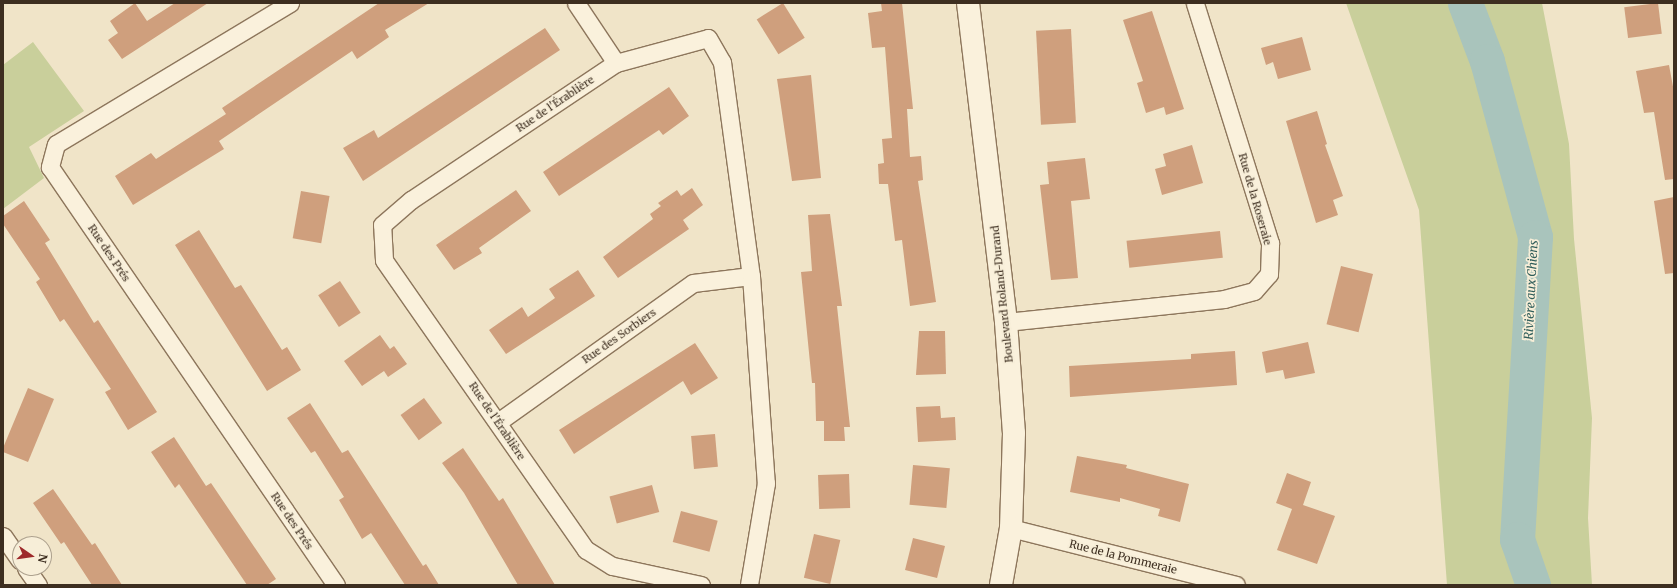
<!DOCTYPE html>
<html>
<head>
<meta charset="utf-8">
<style>
  body { margin:0 }
  #map { position:relative; width:1677px; height:588px; overflow:hidden; background:#f0e4c8; font-family:Merriweather,serif }
  div>[style] { position:absolute }
  .green>* { inset:0; background:#c9cf9b }
  .river>* { height:35px; margin:-17.5px; padding:0 17.5px; transform-origin:17.5px; border-radius:17.5px; background:#a9c4bc }
  .building>* { inset:0; background:#cf9f7d; transform-origin:0 0 }
  .roads { filter:drop-shadow(1px 0 #8d765c) drop-shadow(-1px 0 #8d765c) drop-shadow(0 1px #8d765c) drop-shadow(0 -1px #8d765c) }
  .minor>* { height:17px; margin:-8.5px; padding:0 8.5px; transform-origin:8.5px; border-radius:8.5px; background:#faf1dc }
  .tertiary>* { height:22px; margin:-11px; padding:0 11px; transform-origin:11px; border-radius:11px; background:#faf1dc }
  span { translate:-50% -50%; white-space:nowrap; text-align:center; line-height:1.15; -webkit-text-stroke:3.5px #f7eed8; paint-order:stroke }
  .street-label { font-size:11px; color:#3d2e20 }
  .water-label { font-size:12px; color:#2f5d5a; font-style:italic }
  .frame { position:absolute; inset:0; border:4px solid #3d2e20; pointer-events:none }
  .north { position:absolute; left:12px; top:536px; width:40px; height:40px; box-sizing:border-box; background:#f7eed8; border:1px solid #ada18e; border-radius:50%; rotate:103deg; font-size:11px; font-weight:700; line-height:16px; text-align:center; color:#3d2e20 }
  .north::after { content:''; display:block; margin:auto; width:14px; height:18px; background:#9e2a2b; clip-path:polygon(50% 0,100% 100%,50% 72%,0 100%) }
</style>
</head>
<body>
<div id="map">
  <div class="green">
    <div style="clip-path:polygon(1346px 3px,1542px 3px,1569px 144px,1574px 239px,1592px 418px,1588px 518px,1592px 585px,1447px 585px,1419px 210px)"></div>
    <div style="clip-path:polygon(33px 42px,84px 111px,29px 147px,44px 178px,3px 209px,3px 65px)"></div>
  </div>
  <div class="river">
    <div style="left:1465px;top:3px;width:62px;rotate:69.2deg"></div>
    <div style="left:1487px;top:61px;width:182px;rotate:74.7deg"></div>
    <div style="left:1535px;top:237px;width:303px;rotate:93.4deg"></div>
    <div style="left:1517px;top:539px;width:49px;rotate:70.8deg"></div>
  </div>
  <div class="building">
    <div style="clip-path:polygon(135px 3px,147px 21px,175px 3px,208px 3px,122px 59px,108px 40px,118px 33px,110px 21px)"></div>
    <div style="clip-path:polygon(379px 3px,429px 3px,385px 30px,389px 37px,357px 59px,352px 51px,219px 141px,224px 149px,133px 205px,115px 176px,151px 153px,156px 159px,226px 114px,222px 108px)"></div>
    <div style="left:783px;top:3px;width:41px;height:31px;rotate:58deg"></div>
    <div style="clip-path:polygon(881px 3px,902px 3px,913px 109px,907px 109px,910px 157px,921px 156px,923px 180px,918px 181px,936px 302px,910px 306px,902px 240px,895px 241px,888px 184px,879px 184px,878px 164px,884px 163px,882px 139px,892px 138px,885px 47px,872px 48px,868px 13px,882px 11px)"></div>
    <div style="left:1658px;top:3px;width:31px;height:34px;rotate:83deg"></div>
    <div style="clip-path:polygon(1152px 11px,1184px 109px,1166px 115px,1164px 107px,1146px 113px,1137px 83px,1143px 81px,1123px 20px)"></div>
    <div style="clip-path:polygon(545px 28px,560px 50px,363px 181px,343px 148px,374px 130px,378px 138px)"></div>
    <div style="left:1071px;top:29px;width:94px;height:35px;rotate:87deg"></div>
    <div style="clip-path:polygon(1302px 37px,1311px 70px,1278px 79px,1273px 62px,1266px 65px,1261px 48px)"></div>
    <div style="clip-path:polygon(1669px 65px,1674px 92px,1674px 179px,1665px 180px,1654px 112px,1644px 113px,1636px 71px)"></div>
    <div style="clip-path:polygon(811px 75px,821px 178px,792px 181px,777px 79px)"></div>
    <div style="clip-path:polygon(669px 87px,689px 116px,663px 135px,659px 130px,559px 196px,543px 172px)"></div>
    <div style="clip-path:polygon(1317px 111px,1327px 144px,1325px 145px,1343px 196px,1333px 200px,1338px 215px,1316px 223px,1286px 121px)"></div>
    <div style="clip-path:polygon(1192px 145px,1203px 183px,1162px 195px,1155px 169px,1166px 166px,1163px 154px)"></div>
    <div style="clip-path:polygon(1085px 158px,1090px 199px,1071px 201px,1078px 278px,1051px 280px,1040px 185px,1049px 184px,1047px 162px)"></div>
    <div style="clip-path:polygon(692px 188px,703px 205px,683px 220px,689px 229px,618px 278px,603px 257px,653px 219px,650px 214px,661px 206px,658px 203px,677px 190px,681px 196px)"></div>
    <div style="clip-path:polygon(516px 190px,531px 211px,479px 248px,482px 253px,454px 270px,436px 245px)"></div>
    <div style="left:301px;top:191px;width:29px;height:48px;rotate:10deg"></div>
    <div style="clip-path:polygon(1674px 197px,1674px 273px,1665px 274px,1654px 201px)"></div>
    <div style="clip-path:polygon(24px 201px,50px 240px,45px 243px,94px 323px,98px 320px,157px 412px,128px 430px,105px 392px,111px 389px,64px 319px,60px 322px,36px 282px,40px 279px,3px 224px,3px 216px)"></div>
    <div style="clip-path:polygon(830px 214px,842px 306px,837px 306px,850px 427px,844px 427px,845px 441px,824px 441px,824px 421px,816px 421px,815px 383px,812px 383px,801px 272px,812px 271px,808px 215px)"></div>
    <div style="clip-path:polygon(199px 230px,235px 288px,241px 285px,282px 350px,287px 347px,301px 370px,267px 391px,175px 245px)"></div>
    <div style="left:1220px;top:231px;width:27px;height:94px;rotate:84deg"></div>
    <div style="left:1341px;top:266px;width:33px;height:60px;rotate:14deg"></div>
    <div style="clip-path:polygon(578px 270px,595px 296px,506px 354px,489px 330px,522px 307px,528px 317px,555px 298px,549px 289px)"></div>
    <div style="left:340px;top:281px;width:38px;height:26px;rotate:57deg"></div>
    <div style="clip-path:polygon(919px 331px,945px 331px,946px 374px,916px 375px)"></div>
    <div style="clip-path:polygon(380px 335px,390px 349px,394px 346px,407px 364px,388px 377px,384px 371px,362px 386px,344px 361px)"></div>
    <div style="clip-path:polygon(1308px 342px,1315px 373px,1285px 379px,1283px 370px,1266px 373px,1262px 352px)"></div>
    <div style="clip-path:polygon(695px 343px,718px 378px,691px 395px,683px 381px,574px 454px,559px 430px)"></div>
    <div style="clip-path:polygon(1235px 351px,1237px 385px,1070px 397px,1069px 366px,1191px 359px,1191px 354px)"></div>
    <div style="clip-path:polygon(28px 388px,54px 399px,28px 462px,3px 452px,3px 448px)"></div>
    <div style="left:424px;top:398px;width:31px;height:29px;rotate:54deg"></div>
    <div style="clip-path:polygon(310px 403px,342px 453px,348px 450px,423px 566px,426px 564px,439px 585px,405px 585px,371px 533px,362px 539px,339px 500px,344px 497px,315px 451px,311px 453px,287px 418px)"></div>
    <div style="clip-path:polygon(940px 406px,941px 418px,955px 417px,956px 440px,918px 442px,916px 407px)"></div>
    <div style="left:715px;top:434px;width:33px;height:24px;rotate:85deg"></div>
    <div style="clip-path:polygon(174px 437px,206px 486px,211px 483px,276px 579px,267px 585px,247px 585px,179px 484px,175px 488px,151px 452px)"></div>
    <div style="clip-path:polygon(463px 448px,499px 501px,503px 498px,555px 585px,518px 585px,464px 493px,442px 463px)"></div>
    <div style="clip-path:polygon(1077px 456px,1127px 465px,1126px 468px,1189px 484px,1180px 522px,1158px 516px,1160px 509px,1120px 498px,1120px 502px,1070px 492px)"></div>
    <div style="left:913px;top:465px;width:37px;height:40px;rotate:5deg"></div>
    <div style="clip-path:polygon(1287px 473px,1311px 482px,1303px 505px,1335px 516px,1317px 564px,1277px 550px,1292px 509px,1276px 503px)"></div>
    <div style="left:849px;top:474px;width:34px;height:31px;rotate:88deg"></div>
    <div style="left:652px;top:485px;width:28px;height:44px;rotate:75deg"></div>
    <div style="clip-path:polygon(53px 489px,92px 545px,95px 543px,122px 585px,92px 585px,64px 542px,61px 544px,33px 503px)"></div>
    <div style="left:681px;top:511px;width:38px;height:32px;rotate:15deg"></div>
    <div style="left:814px;top:534px;width:27px;height:45px;rotate:13deg"></div>
    <div style="left:913px;top:538px;width:33px;height:33px;rotate:14deg"></div>
  </div>
  <div class="roads">
    <div class="minor">
      <div style="left:290px;top:3px;width:273px;rotate:148.9deg"></div>
      <div style="left:56px;top:144px;width:24px;rotate:105deg"></div>
      <div style="left:50px;top:167px;width:506px;rotate:55.62deg"></div>
      <div style="left:576px;top:3px;width:72px;rotate:56.3deg"></div>
      <div style="left:1006px;top:322px;width:219px;rotate:-6deg"></div>
      <div style="left:1224px;top:299px;width:31px;rotate:-15deg"></div>
      <div style="left:1254px;top:291px;width:23px;rotate:-49deg"></div>
      <div style="left:1269px;top:274px;width:31px;rotate:-88deg"></div>
      <div style="left:1270px;top:243px;width:251px;rotate:-107.4deg"></div>
      <div style="left:498px;top:422px;width:239px;rotate:-35.5deg"></div>
      <div style="left:693px;top:283px;width:58px;rotate:-6.9deg"></div>
      <div style="left:1011px;top:528px;width:232px;rotate:14.2deg"></div>
      <div style="left:3px;top:536px;width:29px;rotate:55deg"></div>
      <div style="left:26px;top:568px;width:21px;rotate:55deg"></div>
      <div style="left:701px;top:585px;width:91px;rotate:-167.9deg"></div>
      <div style="left:612px;top:566px;width:31px;rotate:-148deg"></div>
      <div style="left:586px;top:550px;width:353px;rotate:-124.9deg"></div>
      <div style="left:384px;top:260px;width:35px;rotate:-93deg"></div>
      <div style="left:382px;top:225px;width:38px;rotate:-41deg"></div>
      <div style="left:411px;top:200px;width:247px;rotate:-33.8deg"></div>
      <div style="left:616px;top:63px;width:95px;rotate:-15.2deg"></div>
      <div style="left:708px;top:38px;width:28px;rotate:60deg"></div>
      <div style="left:722px;top:62px;width:216px;rotate:82.3deg"></div>
      <div style="left:751px;top:276px;width:208px;rotate:85.9deg"></div>
      <div style="left:766px;top:483px;width:103px;rotate:99.5deg"></div>
    </div>
    <div class="tertiary">
      <div style="left:968px;top:3px;width:321px;rotate:83.2deg"></div>
      <div style="left:1006px;top:322px;width:111px;rotate:85.9deg"></div>
      <div style="left:1014px;top:433px;width:95px;rotate:91.8deg"></div>
      <div style="left:1011px;top:528px;width:58px;rotate:100deg"></div>
    </div>
  </div>
  <div class="street-label">
    <span style="left:555px;top:104px;rotate:-34deg">Rue de l'Érablière</span>
    <span style="left:1255px;top:199px;rotate:74deg">Rue de la Roseraie</span>
    <span style="left:109px;top:253px;rotate:56deg">Rue des Prés</span>
    <span style="left:1002px;top:294px;rotate:-96deg">Boulevard Roland-Durand</span>
    <span style="left:619px;top:336px;rotate:-35deg">Rue des Sorbiers</span>
    <span style="left:497px;top:421px;rotate:56deg">Rue de l'Érablière</span>
    <span style="left:292px;top:521px;rotate:56deg">Rue des Prés</span>
    <span style="left:1123px;top:557px;rotate:14deg">Rue de la Pommeraie</span>
  </div>
  <div class="water-label">
    <span style="left:1531px;top:290px;rotate:-87deg">Rivière aux Chiens</span>
  </div>
  <div class="frame"></div>
  <div class="north">N</div>
</div>
</body>
</html>
